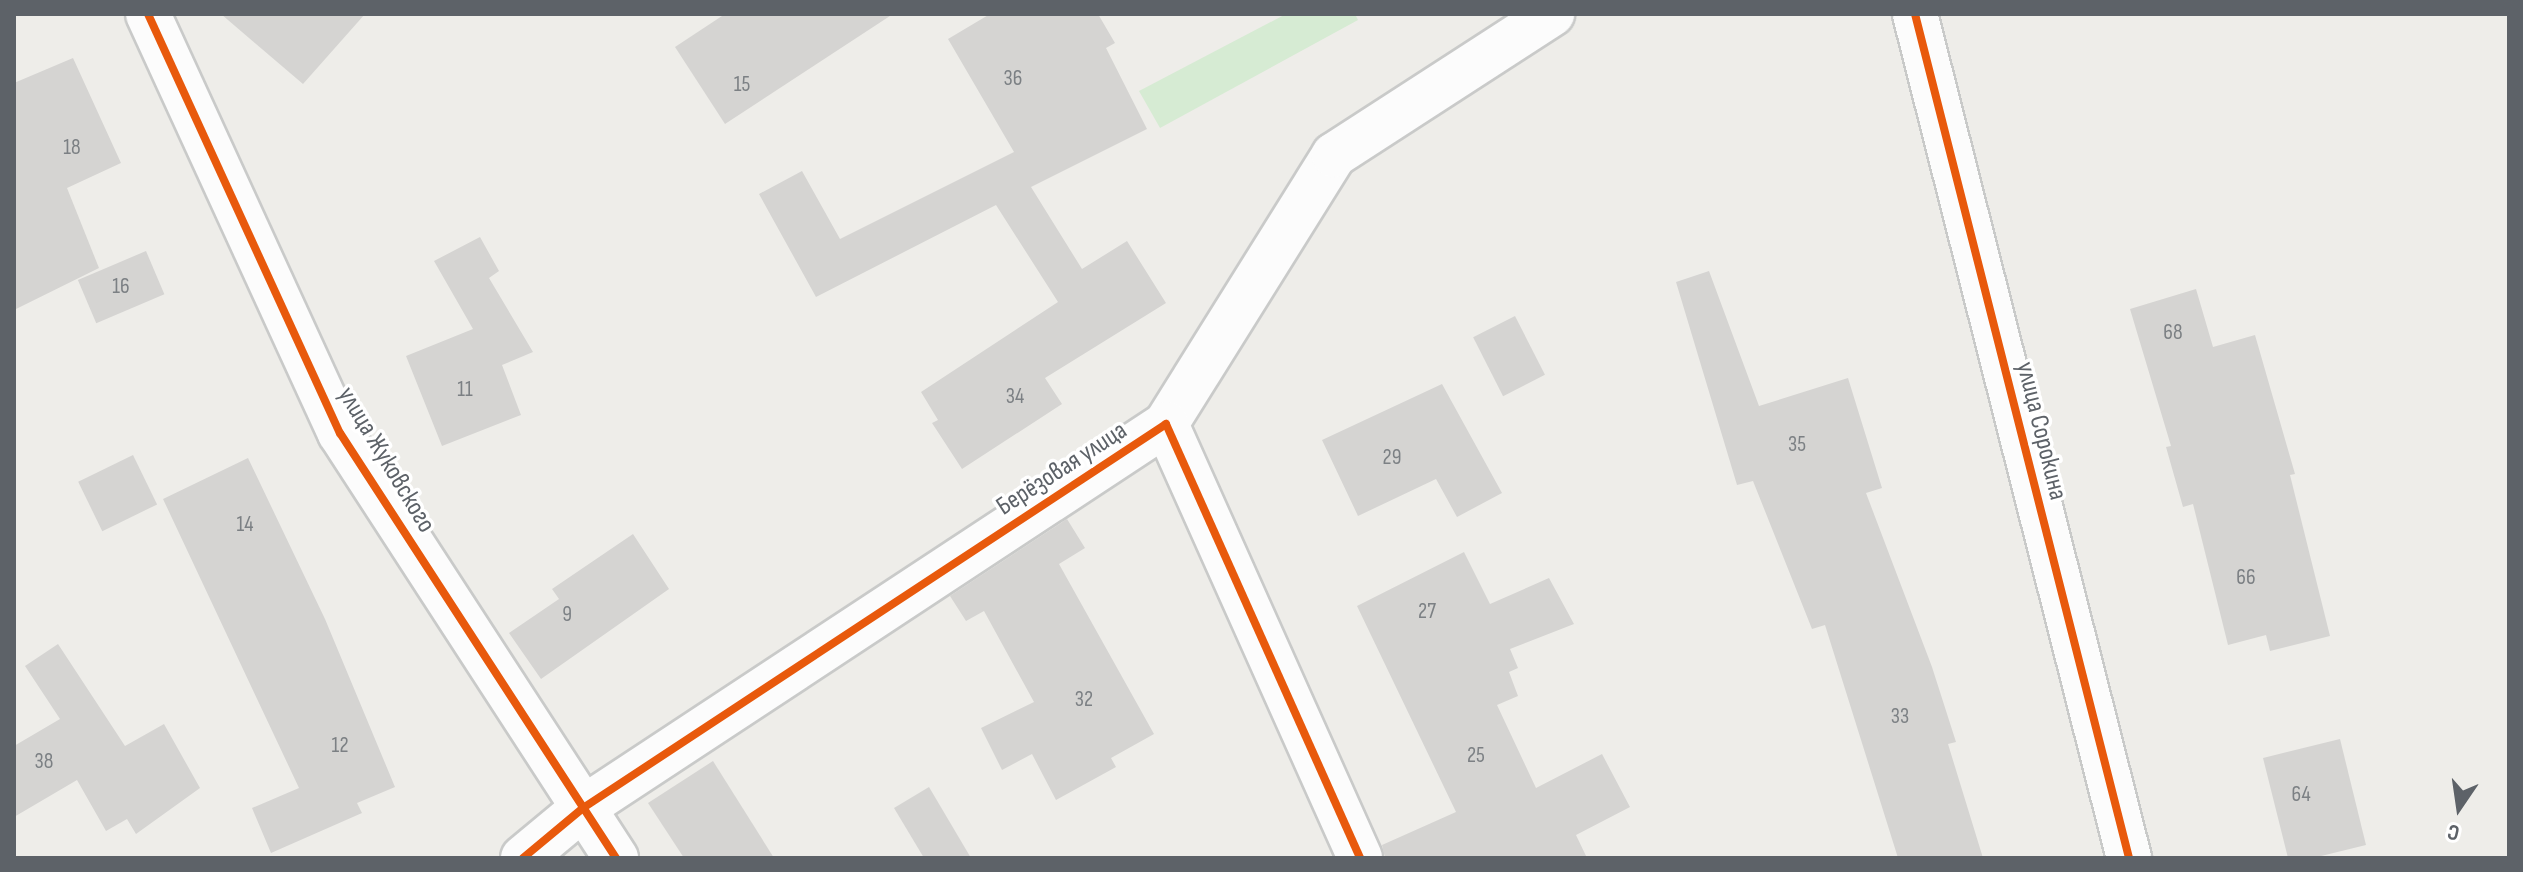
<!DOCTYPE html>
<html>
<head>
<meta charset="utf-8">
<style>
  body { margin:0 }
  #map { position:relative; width:2523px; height:872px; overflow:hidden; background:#eeede9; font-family:"Sofia Sans Condensed",sans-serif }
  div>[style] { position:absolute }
  .green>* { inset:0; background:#d6ebd3 }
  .building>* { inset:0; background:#d5d4d2; transform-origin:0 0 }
  .roads { filter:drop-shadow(2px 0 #c9cac9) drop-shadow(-2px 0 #c9cac9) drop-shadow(0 2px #c9cac9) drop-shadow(0 -2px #c9cac9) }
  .street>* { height:44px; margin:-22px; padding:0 22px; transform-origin:22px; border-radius:22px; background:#fcfcfc }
  .cycleway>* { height:8px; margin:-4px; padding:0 4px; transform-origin:4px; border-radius:4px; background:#e8590c }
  span { translate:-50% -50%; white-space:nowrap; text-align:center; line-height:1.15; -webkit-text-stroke:7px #fff; paint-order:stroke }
  .number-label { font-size:22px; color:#7c8084 }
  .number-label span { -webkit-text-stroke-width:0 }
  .street-label { font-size:26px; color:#5d6268 }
  .frame { position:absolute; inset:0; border:16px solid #5d6268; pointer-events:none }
  .north { position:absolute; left:2419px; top:768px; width:80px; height:80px; -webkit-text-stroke:6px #fff; paint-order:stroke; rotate:193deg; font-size:22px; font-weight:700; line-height:32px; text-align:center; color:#5d6268 }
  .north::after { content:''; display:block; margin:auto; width:28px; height:36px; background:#5d6268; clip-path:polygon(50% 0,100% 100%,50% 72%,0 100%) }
</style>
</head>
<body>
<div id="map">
  <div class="green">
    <div style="clip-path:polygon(1286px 14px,1355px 14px,1358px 20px,1160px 128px,1139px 91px)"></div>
  </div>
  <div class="building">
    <div style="clip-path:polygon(221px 14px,365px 14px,303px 84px)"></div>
    <div style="clip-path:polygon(725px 14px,893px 14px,725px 124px,675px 47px)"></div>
    <div style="clip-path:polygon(990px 14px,1098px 14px,1115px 43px,1106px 48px,1147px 129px,1031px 187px,1082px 269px,1127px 241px,1166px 303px,1045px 378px,1062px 404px,962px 469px,932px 423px,938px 420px,921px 392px,1058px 302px,996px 205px,816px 297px,759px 194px,802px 171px,840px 239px,1014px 152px,948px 39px)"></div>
    <div style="clip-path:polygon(73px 58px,121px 163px,67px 188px,99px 268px,14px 310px,14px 83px)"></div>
    <div style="clip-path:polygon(480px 237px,499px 271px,489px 278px,533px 352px,502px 365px,521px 415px,442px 446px,406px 356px,473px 329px,434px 261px)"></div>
    <div style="left:146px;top:251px;width:47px;height:74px;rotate:67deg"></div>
    <div style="clip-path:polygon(1709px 271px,1759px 406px,1848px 378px,1882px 488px,1866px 493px,1932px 667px,1956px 742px,1948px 744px,1983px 858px,1898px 858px,1825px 625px,1812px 629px,1753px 481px,1737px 485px,1676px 282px)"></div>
    <div style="clip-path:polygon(2196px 289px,2213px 347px,2255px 335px,2295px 474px,2290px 475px,2330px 636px,2270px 651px,2266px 635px,2228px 645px,2193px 504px,2183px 507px,2166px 447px,2171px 446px,2130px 309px)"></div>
    <div style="left:1515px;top:316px;width:66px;height:47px;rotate:63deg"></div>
    <div style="clip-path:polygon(1442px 384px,1502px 493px,1457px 517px,1436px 479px,1358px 516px,1322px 440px)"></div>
    <div style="left:133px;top:455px;width:55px;height:61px;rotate:64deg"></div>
    <div style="clip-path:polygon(248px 458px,325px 619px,395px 787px,357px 803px,362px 813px,271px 853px,252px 808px,299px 788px,163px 499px)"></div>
    <div style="clip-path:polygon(1067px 519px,1085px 548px,1059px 564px,1154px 734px,1111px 758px,1116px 767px,1056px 800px,1032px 754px,1002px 770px,981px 728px,1034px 702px,984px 611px,966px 621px,950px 596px)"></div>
    <div style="clip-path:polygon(633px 534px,669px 589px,541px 679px,509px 633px,559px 599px,552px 589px)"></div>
    <div style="clip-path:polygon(1464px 552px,1490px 604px,1549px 578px,1574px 624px,1510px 649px,1518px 668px,1509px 672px,1518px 696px,1497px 705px,1536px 788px,1602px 754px,1630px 807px,1576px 835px,1587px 858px,1385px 858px,1382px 845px,1456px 812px,1357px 606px)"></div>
    <div style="clip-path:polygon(58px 644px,125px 746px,164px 724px,200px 788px,136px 834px,127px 819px,106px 831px,77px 780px,14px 817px,14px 746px,60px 719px,25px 666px)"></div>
    <div style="clip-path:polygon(2340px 739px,2366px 845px,2313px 858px,2288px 858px,2263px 758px)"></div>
    <div style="clip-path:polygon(713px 761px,774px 858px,684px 858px,648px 803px)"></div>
    <div style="clip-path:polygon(929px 787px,971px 858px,924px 858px,894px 808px)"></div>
  </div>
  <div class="roads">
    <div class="street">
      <div style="left:148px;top:14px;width:461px;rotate:65.4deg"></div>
      <div style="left:340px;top:433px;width:507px;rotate:57deg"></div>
      <div style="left:1915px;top:14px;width:871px;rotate:75.77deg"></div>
      <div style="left:1166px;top:424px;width:317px;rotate:-58deg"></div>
      <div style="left:1334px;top:155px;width:260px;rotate:-32.9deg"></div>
      <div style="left:523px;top:858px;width:78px;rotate:-39.8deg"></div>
      <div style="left:583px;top:808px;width:698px;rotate:-33.37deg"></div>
      <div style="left:1166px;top:424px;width:475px;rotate:65.9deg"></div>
    </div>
  </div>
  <div class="cycleway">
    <div style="left:148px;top:14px;width:461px;rotate:65.4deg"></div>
    <div style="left:340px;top:433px;width:507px;rotate:57deg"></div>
    <div style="left:1915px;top:14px;width:871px;rotate:75.77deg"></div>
    <div style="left:523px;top:858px;width:78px;rotate:-39.8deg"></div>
    <div style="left:583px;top:808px;width:698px;rotate:-33.37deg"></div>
    <div style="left:1166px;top:424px;width:475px;rotate:65.9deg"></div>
  </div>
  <div class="number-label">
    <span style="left:1013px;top:79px">36</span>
    <span style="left:742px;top:85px">15</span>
    <span style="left:72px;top:148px">18</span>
    <span style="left:121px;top:287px">16</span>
    <span style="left:2173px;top:333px">68</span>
    <span style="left:465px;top:390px">11</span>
    <span style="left:1015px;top:397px">34</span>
    <span style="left:1797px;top:445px">35</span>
    <span style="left:1392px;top:458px">29</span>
    <span style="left:245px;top:525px">14</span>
    <span style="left:2246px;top:578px">66</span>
    <span style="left:1427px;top:612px">27</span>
    <span style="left:567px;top:615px">9</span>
    <span style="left:1084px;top:700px">32</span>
    <span style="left:1900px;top:717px">33</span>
    <span style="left:340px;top:746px">12</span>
    <span style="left:1476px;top:756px">25</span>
    <span style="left:44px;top:762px">38</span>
    <span style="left:2301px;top:795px">64</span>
  </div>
  <div class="street-label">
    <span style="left:2041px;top:431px;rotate:76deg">улица Сорокина</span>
    <span style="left:386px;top:460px;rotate:59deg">улица Жуковского</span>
    <span style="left:1062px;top:469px;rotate:-33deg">Берёзовая улица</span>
  </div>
  <div class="frame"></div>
  <div class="north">С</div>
</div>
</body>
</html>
